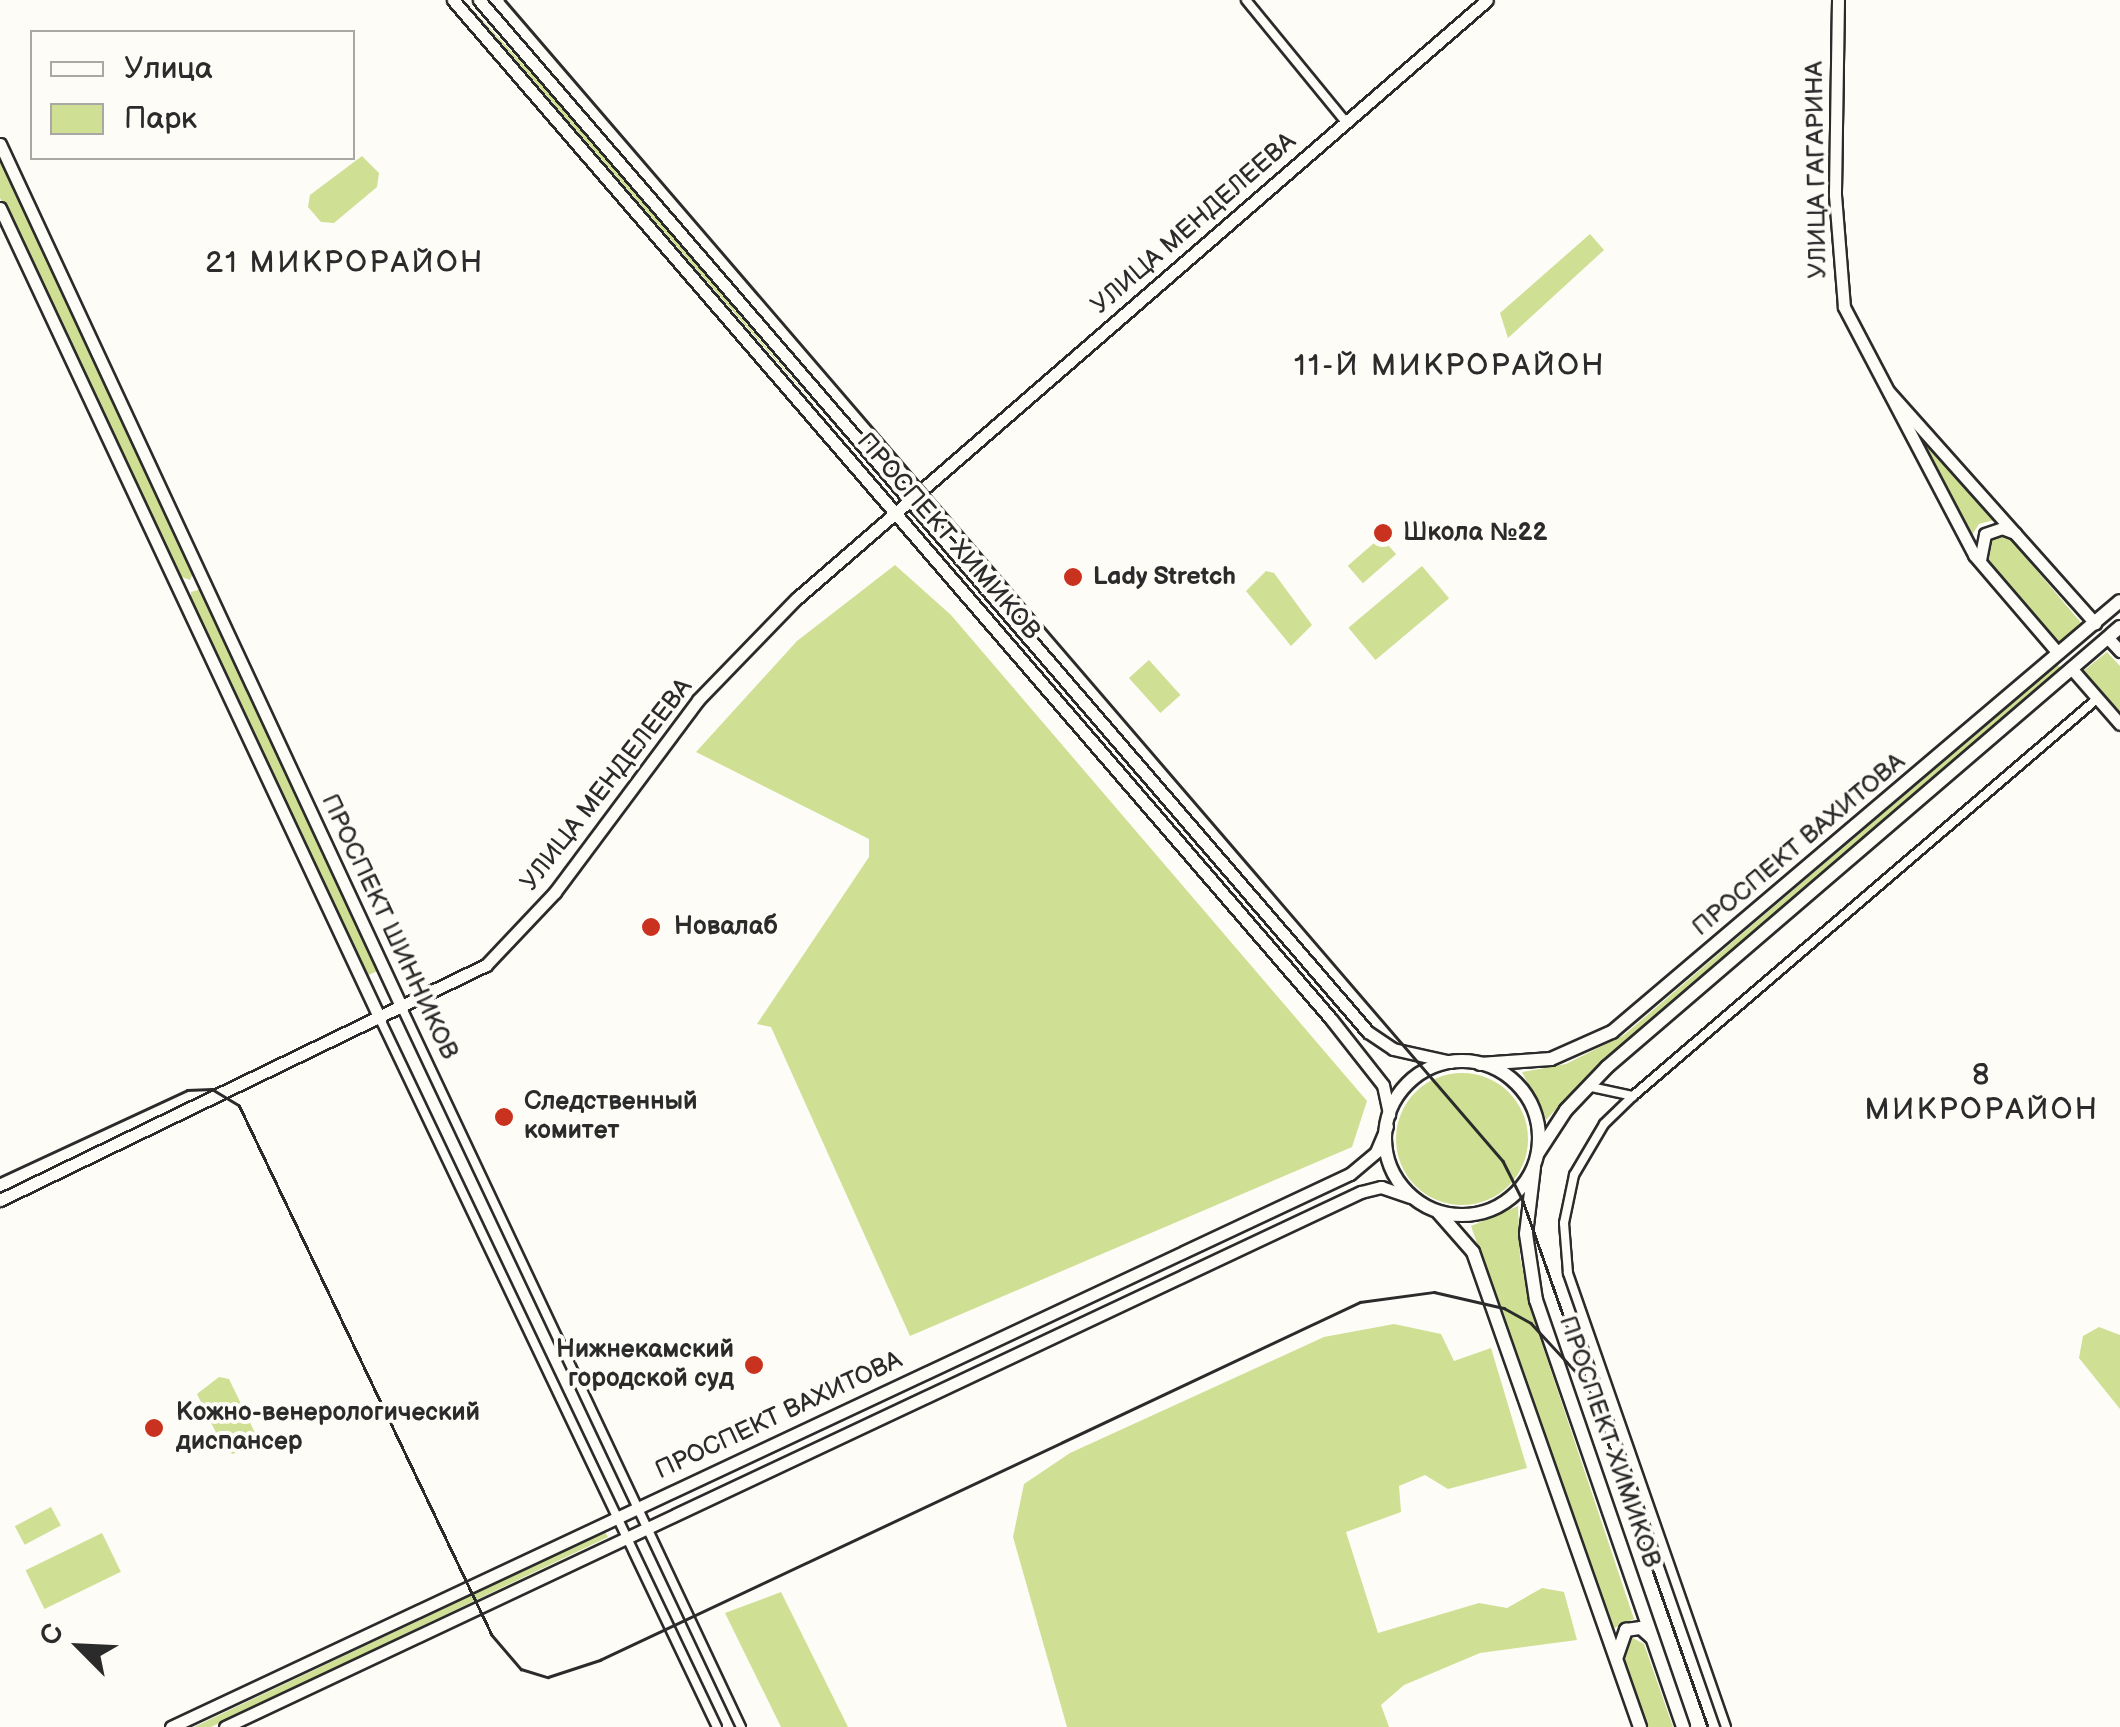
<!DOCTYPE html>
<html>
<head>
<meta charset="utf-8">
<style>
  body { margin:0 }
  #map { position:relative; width:2120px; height:1727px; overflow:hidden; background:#fdfcf7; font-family:"Balsamiq Sans",sans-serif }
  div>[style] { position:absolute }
  .green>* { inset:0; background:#cfdf93; transform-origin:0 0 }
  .round { border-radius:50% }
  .roads { filter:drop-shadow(2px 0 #2b2b2b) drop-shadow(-2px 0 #2b2b2b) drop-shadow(0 2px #2b2b2b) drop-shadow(0 -2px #2b2b2b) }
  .street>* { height:8px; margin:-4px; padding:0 4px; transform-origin:4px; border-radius:4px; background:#fdfcf7 }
  .secondary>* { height:11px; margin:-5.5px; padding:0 5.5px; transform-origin:5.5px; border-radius:5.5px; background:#fdfcf7 }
  .primary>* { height:12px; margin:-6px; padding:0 6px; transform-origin:6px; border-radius:6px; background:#fdfcf7 }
  .primary>.ring { margin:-6px; padding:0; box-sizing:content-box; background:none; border:12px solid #fdfcf7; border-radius:50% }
  .tram>* { height:2.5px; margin:-1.25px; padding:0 1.25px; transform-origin:1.25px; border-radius:1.25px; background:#2b2b2b }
  .dots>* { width:28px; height:28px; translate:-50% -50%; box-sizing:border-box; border:5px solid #fdfcf7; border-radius:50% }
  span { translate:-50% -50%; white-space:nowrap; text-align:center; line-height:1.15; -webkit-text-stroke:8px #fdfcf7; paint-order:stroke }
  .street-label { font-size:25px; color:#2b2b2b }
  .poi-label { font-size:25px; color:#2b2b2b; font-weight:700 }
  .left { translate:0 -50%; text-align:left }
  .right { translate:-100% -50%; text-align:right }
  .quarter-label { font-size:30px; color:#2b2b2b; letter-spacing:2.5px }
  .legend { position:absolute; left:30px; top:30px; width:325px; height:130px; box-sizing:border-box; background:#fdfcf7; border:2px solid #a9a8a5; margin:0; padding:12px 18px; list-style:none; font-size:30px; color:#2b2b2b }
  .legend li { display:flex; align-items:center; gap:20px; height:50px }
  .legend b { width:50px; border:2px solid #a9a8a5 }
  .north { position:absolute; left:30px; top:1597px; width:100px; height:100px; -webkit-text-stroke:8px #fdfcf7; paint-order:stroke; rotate:294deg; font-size:28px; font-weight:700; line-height:40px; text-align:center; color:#2b2b2b }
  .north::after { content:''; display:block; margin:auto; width:35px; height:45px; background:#2b2b2b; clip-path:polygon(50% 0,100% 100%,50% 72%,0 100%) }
</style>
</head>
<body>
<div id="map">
  <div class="green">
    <div style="clip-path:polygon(464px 0,578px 124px,821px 412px,697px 270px)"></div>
    <div style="clip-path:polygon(362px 156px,379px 173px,377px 187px,334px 223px,321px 222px,308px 207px,310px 195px)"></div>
    <div style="clip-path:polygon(0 159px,195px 569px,190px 580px,179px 576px,0 198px)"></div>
    <div style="clip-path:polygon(1590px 234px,1604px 250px,1508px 338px,1500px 313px)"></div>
    <div style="clip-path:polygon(1915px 429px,1994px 520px,1979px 524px,1970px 538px)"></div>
    <div style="clip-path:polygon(2007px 535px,2082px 624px,2059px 644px,1984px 555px,1990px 539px)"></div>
    <div style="left:1381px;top:537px;width:23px;height:44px;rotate:49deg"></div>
    <div style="clip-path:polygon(895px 565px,951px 615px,1367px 1101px,1352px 1147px,910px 1336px,771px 1027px,757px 1024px,869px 857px,869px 839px,696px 752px,797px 641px)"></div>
    <div style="left:1422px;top:566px;width:42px;height:96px;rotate:50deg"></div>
    <div style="clip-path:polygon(1266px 571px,1274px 573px,1312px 625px,1291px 646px,1246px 591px)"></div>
    <div style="clip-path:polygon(202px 589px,380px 970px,366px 976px,191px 600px,191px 592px)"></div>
    <div style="clip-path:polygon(2107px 652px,2120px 666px,2120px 716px,2082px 672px)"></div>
    <div style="left:1149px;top:660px;width:47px;height:27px;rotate:48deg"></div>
    <div style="clip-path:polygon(2057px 664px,2061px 668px,1594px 1068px,1546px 1120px,1522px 1072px,1566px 1064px,1624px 1035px)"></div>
    <div class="round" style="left:1396px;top:1073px;width:132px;height:132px"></div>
    <div style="clip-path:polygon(1518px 1206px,1520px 1257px,1532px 1314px,1634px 1619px,1612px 1629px,1471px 1226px)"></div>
    <div style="clip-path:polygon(1394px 1324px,1441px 1334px,1454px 1361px,1491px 1348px,1527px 1468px,1448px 1489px,1425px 1475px,1399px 1486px,1401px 1512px,1346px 1532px,1378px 1633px,1479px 1603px,1507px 1608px,1542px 1588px,1564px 1592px,1577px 1640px,1480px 1653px,1404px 1685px,1381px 1705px,1389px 1727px,1067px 1727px,1013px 1537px,1024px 1484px,1070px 1453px,1324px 1337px)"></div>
    <div style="clip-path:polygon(2099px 1327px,2120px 1335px,2120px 1409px,2079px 1358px,2083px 1336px)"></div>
    <div style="clip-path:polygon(219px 1377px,229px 1379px,256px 1435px,254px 1443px,233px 1454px,225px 1451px,197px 1394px)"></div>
    <div style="left:51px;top:1507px;width:21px;height:41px;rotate:62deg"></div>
    <div style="clip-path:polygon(605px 1532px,608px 1537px,286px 1691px,211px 1727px,194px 1727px)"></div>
    <div style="left:102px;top:1533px;width:43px;height:85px;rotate:64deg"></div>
    <div style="clip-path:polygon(781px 1592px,848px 1727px,781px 1727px,725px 1613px)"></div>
    <div style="clip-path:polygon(1629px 1636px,1644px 1644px,1673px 1727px,1648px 1727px,1621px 1652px)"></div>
  </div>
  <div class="roads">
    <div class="street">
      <div style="left:1246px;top:0;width:158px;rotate:50.7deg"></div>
      <div style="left:402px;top:1008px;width:795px;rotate:64.76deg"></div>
      <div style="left:380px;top:1019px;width:784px;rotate:64.55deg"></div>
      <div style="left:1591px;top:1087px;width:43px;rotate:12.1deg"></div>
      <div style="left:1726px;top:1727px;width:481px;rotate:-109.2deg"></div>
      <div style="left:1568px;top:1273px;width:50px;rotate:-94.6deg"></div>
      <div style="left:1564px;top:1223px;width:49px;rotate:-78.2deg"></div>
      <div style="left:1574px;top:1175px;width:59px;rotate:-59.5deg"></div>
      <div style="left:1604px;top:1124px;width:40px;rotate:-44deg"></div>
      <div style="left:1633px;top:1096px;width:612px;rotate:-40.56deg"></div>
    </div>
    <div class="secondary">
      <div style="left:453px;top:0;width:1345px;rotate:49.25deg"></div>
      <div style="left:1331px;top:1019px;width:84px;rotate:51.8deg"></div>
      <div style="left:1383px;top:1085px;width:30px;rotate:78deg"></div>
      <div style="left:479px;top:0;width:1362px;rotate:49.26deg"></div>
      <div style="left:1368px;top:1032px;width:30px;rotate:34deg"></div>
      <div style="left:1393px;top:1049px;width:59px;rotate:12.6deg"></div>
      <div style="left:1838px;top:0;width:195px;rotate:90.9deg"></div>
      <div style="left:1835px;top:195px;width:112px;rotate:85.4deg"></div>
      <div style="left:1844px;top:307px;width:280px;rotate:62.3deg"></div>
      <div style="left:1974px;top:555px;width:129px;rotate:49.4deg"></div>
      <div style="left:0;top:144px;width:953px;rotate:65.05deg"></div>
      <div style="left:0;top:208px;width:896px;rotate:64.89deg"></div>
      <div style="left:1889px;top:392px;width:310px;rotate:48.3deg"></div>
      <div style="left:1980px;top:560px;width:26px;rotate:-79deg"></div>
      <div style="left:1985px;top:534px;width:18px;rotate:-19deg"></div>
      <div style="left:2002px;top:528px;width:14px;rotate:21deg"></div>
      <div style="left:2108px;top:638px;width:18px;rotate:47deg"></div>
      <div style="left:2071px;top:668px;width:74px;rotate:48.8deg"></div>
      <div style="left:0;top:1200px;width:540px;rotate:-25.81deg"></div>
      <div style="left:486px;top:965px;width:100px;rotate:-46.6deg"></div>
      <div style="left:555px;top:892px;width:239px;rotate:-53.3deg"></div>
      <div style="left:698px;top:700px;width:141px;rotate:-45.9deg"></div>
      <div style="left:796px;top:599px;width:914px;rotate:-40.92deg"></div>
      <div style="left:171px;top:1727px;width:1302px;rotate:-25.13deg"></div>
      <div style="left:1350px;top:1174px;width:34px;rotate:-40deg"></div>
      <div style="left:1376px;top:1152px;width:28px;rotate:-67deg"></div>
      <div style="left:225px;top:1727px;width:1256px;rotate:-25.22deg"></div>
      <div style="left:1361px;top:1192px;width:21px;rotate:-14deg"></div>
      <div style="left:1381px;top:1187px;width:31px;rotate:19deg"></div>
    </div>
    <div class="primary">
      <div class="ring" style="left:1385px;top:1061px;width:142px;height:142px"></div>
      <div style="left:1480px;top:1064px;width:71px;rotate:-4deg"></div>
      <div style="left:1551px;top:1059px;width:67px;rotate:-23.9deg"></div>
      <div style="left:1612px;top:1032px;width:666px;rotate:-40.31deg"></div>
      <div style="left:1538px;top:1153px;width:51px;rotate:-56.9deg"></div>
      <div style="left:1566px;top:1110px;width:59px;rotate:-46.4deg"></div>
      <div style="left:1607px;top:1067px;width:676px;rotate:-40.62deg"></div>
      <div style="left:1534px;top:1167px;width:67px;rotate:96.8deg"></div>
      <div style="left:1526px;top:1234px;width:67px;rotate:81.4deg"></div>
      <div style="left:1536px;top:1300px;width:452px;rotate:71deg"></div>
      <div style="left:1438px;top:1212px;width:53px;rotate:48.8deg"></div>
      <div style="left:1473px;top:1252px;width:504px;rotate:70.63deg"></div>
      <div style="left:1617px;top:1656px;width:28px;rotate:-71deg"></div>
      <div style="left:1626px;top:1630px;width:15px;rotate:-8deg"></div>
      <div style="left:1641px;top:1628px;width:15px;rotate:42deg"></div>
    </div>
  </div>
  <div class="tram">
    <div style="left:505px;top:0;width:1531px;rotate:49.32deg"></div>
    <div style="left:1503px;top:1161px;width:45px;rotate:63.4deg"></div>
    <div style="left:1523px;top:1201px;width:558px;rotate:70.62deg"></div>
    <div style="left:0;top:1177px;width:206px;rotate:-24.9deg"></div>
    <div style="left:187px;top:1090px;width:25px;rotate:-2deg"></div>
    <div style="left:212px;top:1089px;width:31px;rotate:31deg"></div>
    <div style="left:239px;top:1105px;width:587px;rotate:64.48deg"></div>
    <div style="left:492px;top:1635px;width:45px;rotate:49.5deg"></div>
    <div style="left:521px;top:1669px;width:28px;rotate:17deg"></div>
    <div style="left:548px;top:1677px;width:55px;rotate:-18.1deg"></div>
    <div style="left:600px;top:1660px;width:840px;rotate:-25.22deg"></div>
    <div style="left:1360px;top:1302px;width:75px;rotate:-7.7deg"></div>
    <div style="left:1434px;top:1292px;width:72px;rotate:12.9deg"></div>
    <div style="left:1504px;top:1308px;width:31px;rotate:29deg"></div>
    <div style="left:1531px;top:1323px;width:67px;rotate:47.4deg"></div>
  </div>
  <div class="dots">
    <div style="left:1383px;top:533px;background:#c8321e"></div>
    <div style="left:1073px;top:577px;background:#c8321e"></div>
    <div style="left:651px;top:927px;background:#c8321e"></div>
    <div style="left:504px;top:1117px;background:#c8321e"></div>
    <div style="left:754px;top:1365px;background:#c8321e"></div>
    <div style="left:154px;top:1428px;background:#c8321e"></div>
  </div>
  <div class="street-label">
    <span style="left:1817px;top:170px;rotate:-91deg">УЛИЦА ГАГАРИНА</span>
    <span style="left:1194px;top:224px;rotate:-41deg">УЛИЦА МЕНДЕЛЕЕВА</span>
    <span style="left:948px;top:537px;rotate:49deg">ПРОСПЕКТ ХИМИКОВ</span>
    <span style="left:607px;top:785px;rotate:-52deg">УЛИЦА МЕНДЕЛЕЕВА</span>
    <span style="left:1799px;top:845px;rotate:-40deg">ПРОСПЕКТ ВАХИТОВА</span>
    <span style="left:389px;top:927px;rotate:65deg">ПРОСПЕКТ ШИННИКОВ</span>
    <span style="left:779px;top:1416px;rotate:-25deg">ПРОСПЕКТ ВАХИТОВА</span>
    <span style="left:1609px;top:1442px;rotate:71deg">ПРОСПЕКТ ХИМИКОВ</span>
  </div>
  <div class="poi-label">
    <span class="left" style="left:1403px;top:533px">Школа №22</span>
    <span class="left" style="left:1093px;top:577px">Lady Stretch</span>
    <span class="left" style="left:674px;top:927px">Новалаб</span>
    <span class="left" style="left:524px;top:1117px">Следственный<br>комитет</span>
    <span class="right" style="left:734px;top:1365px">Нижнекамский<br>городской суд</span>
    <span class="left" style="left:176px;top:1428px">Кожно-венерологический<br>диспансер</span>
  </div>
  <div class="quarter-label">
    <span style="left:345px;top:263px">21 МИКРОРАЙОН</span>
    <span style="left:1450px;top:366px">11-Й МИКРОРАЙОН</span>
    <span style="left:1982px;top:1092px">8<br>МИКРОРАЙОН</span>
  </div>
  <ul class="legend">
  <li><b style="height:12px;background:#fdfcf7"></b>Улица</li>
  <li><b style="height:28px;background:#cfdf93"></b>Парк</li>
  </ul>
  <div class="north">С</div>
</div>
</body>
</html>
